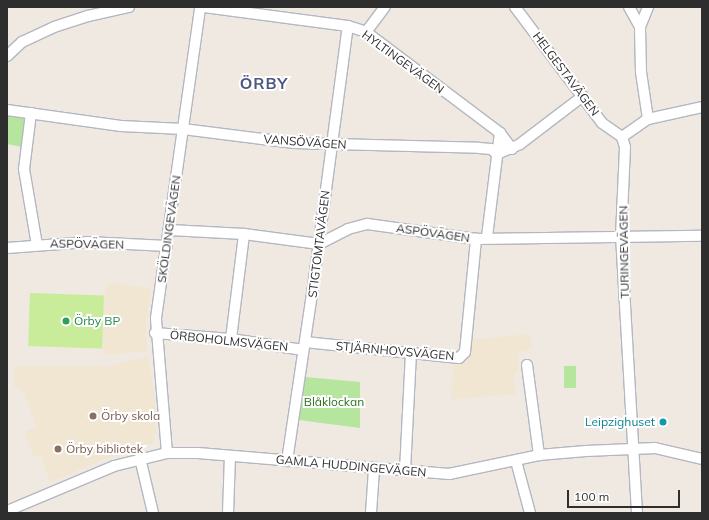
<!DOCTYPE html>
<html>
<head>
<meta charset="utf-8">
<style>
  body { margin:0 }
  #map { position:relative; width:709px; height:520px; overflow:hidden; background:#efe9e1; font-family:Mulish,sans-serif }
  div>[style] { position:absolute }
  .education>* { inset:0; background:#f0e6d1 }
  .green>* { inset:0; background:#b6e59e; transform-origin:0 0 }
  .pitch>* { inset:0; background:#c9ec9a; transform-origin:0 0 }
  .roads { filter:drop-shadow(1px 0 #b4b7c1) drop-shadow(-1px 0 #b4b7c1) drop-shadow(0 1px #b4b7c1) drop-shadow(0 -1px #b4b7c1) }
  .minor>* { height:10px; margin:-5px; padding:0 5px; transform-origin:5px; border-radius:5px; background:#fff }
  .dots>* { width:11px; height:11px; translate:-50% -50%; box-sizing:border-box; border:2px solid #fff; border-radius:50% }
  span { translate:-50% -50%; white-space:nowrap; text-align:center; line-height:1.15; -webkit-text-stroke:4px #fff; paint-order:stroke }
  .street-label { font-size:12px; color:#2e2e2e }
  .leisure-label { font-size:12px; color:#27864d }
  .left { translate:0 -50%; text-align:left }
  .park-label { font-size:12px; color:#2c6e1b }
  .education-label { font-size:12px; color:#785e54 }
  .culture-label { font-size:12px; color:#0d838f }
  .right { translate:-100% -50%; text-align:right }
  .district-label { font-size:16px; color:#4d5680; font-weight:700; letter-spacing:1px }
  .frame { position:absolute; inset:0; border:8px solid #2e2e2e; pointer-events:none }
  .scale { position:absolute; left:567px; top:490px; width:113px; height:18px; box-sizing:border-box; border:2px solid #2e2e2e; border-top:0; padding-left:5px; font-size:12px; line-height:14px; white-space:nowrap; color:#2e2e2e; -webkit-text-stroke:3px #fff; paint-order:stroke }
</style>
</head>
<body>
<div id="map">
  <div class="education">
    <div style="clip-path:polygon(108px 283px,151px 288px,146px 321px,147px 351px,106px 355px,102px 348px,104px 295px)"></div>
    <div style="clip-path:polygon(528px 334px,533px 348px,520px 352px,518px 356px,519px 370px,513px 376px,516px 394px,451px 399px,454px 363px,467px 362px,471px 350px,471px 340px)"></div>
    <div style="clip-path:polygon(148px 357px,155px 402px,156px 433px,153px 443px,102px 460px,50px 482px,40px 454px,34px 457px,24px 432px,36px 427px,24px 392px,14px 386px,15px 366px,109px 366px)"></div>
  </div>
  <div class="green">
    <div style="clip-path:polygon(7px 113px,23px 115px,26px 119px,22px 147px,7px 144px)"></div>
    <div style="left:576px;top:366px;width:22px;height:12px;rotate:90deg"></div>
    <div style="clip-path:polygon(305px 377px,360px 382px,360px 428px,299px 420px)"></div>
  </div>
  <div class="pitch">
    <div style="left:30px;top:293px;width:74px;height:53px;rotate:2deg"></div>
  </div>
  <div class="roads">
    <div class="minor">
      <div style="left:204px;top:7px;width:145px;rotate:7.5deg"></div>
      <div style="left:348px;top:26px;width:19px;rotate:18deg"></div>
      <div style="left:366px;top:32px;width:168px;rotate:37deg"></div>
      <div style="left:500px;top:133px;width:20px;rotate:53deg"></div>
      <div style="left:515px;top:7px;width:145px;rotate:53.1deg"></div>
      <div style="left:602px;top:123px;width:24px;rotate:35deg"></div>
      <div style="left:629px;top:7px;width:23px;rotate:61deg"></div>
      <div style="left:366px;top:32px;width:31px;rotate:-53deg"></div>
      <div style="left:7px;top:56px;width:21px;rotate:-43deg"></div>
      <div style="left:22px;top:42px;width:35px;rotate:-25deg"></div>
      <div style="left:54px;top:27px;width:36px;rotate:-18deg"></div>
      <div style="left:88px;top:16px;width:42px;rotate:-12.4deg"></div>
      <div style="left:7px;top:110px;width:115px;rotate:8deg"></div>
      <div style="left:121px;top:126px;width:62px;rotate:2.8deg"></div>
      <div style="left:183px;top:129px;width:112px;rotate:7.2deg"></div>
      <div style="left:294px;top:143px;width:185px;rotate:1.5deg"></div>
      <div style="left:479px;top:148px;width:12px;rotate:5deg"></div>
      <div style="left:491px;top:149px;width:8px;rotate:40deg"></div>
      <div style="left:497px;top:154px;width:25px;rotate:-23deg"></div>
      <div style="left:520px;top:144px;width:79px;rotate:-37.3deg"></div>
      <div style="left:31px;top:113px;width:56px;rotate:97.1deg"></div>
      <div style="left:24px;top:169px;width:77px;rotate:80.3deg"></div>
      <div style="left:648px;top:119px;width:55px;rotate:-12.5deg"></div>
      <div style="left:170px;top:230px;width:74px;rotate:3.1deg"></div>
      <div style="left:244px;top:234px;width:76px;rotate:7.6deg"></div>
      <div style="left:319px;top:244px;width:33px;rotate:-27deg"></div>
      <div style="left:348px;top:229px;width:20px;rotate:-15deg"></div>
      <div style="left:367px;top:224px;width:110px;rotate:7.8deg"></div>
      <div style="left:476px;top:239px;width:226px;rotate:-0.8deg"></div>
      <div style="left:487px;top:237px;width:105px;rotate:-82.9deg"></div>
      <div style="left:7px;top:248px;width:81px;rotate:-4.2deg"></div>
      <div style="left:88px;top:242px;width:79px;rotate:2.9deg"></div>
      <div style="left:155px;top:333px;width:76px;rotate:4.5deg"></div>
      <div style="left:231px;top:339px;width:73px;rotate:8.7deg"></div>
      <div style="left:231px;top:339px;width:106px;rotate:-82.9deg"></div>
      <div style="left:305px;top:342px;width:155px;rotate:5.9deg"></div>
      <div style="left:459px;top:358px;width:8px;rotate:-45deg"></div>
      <div style="left:465px;top:352px;width:114px;rotate:-84.4deg"></div>
      <div style="left:527px;top:365px;width:91px;rotate:82.4deg"></div>
      <div style="left:167px;top:453px;width:135px;rotate:-94.7deg"></div>
      <div style="left:156px;top:318px;width:314px;rotate:-81.9deg"></div>
      <div style="left:140px;top:458px;width:57px;rotate:76.7deg"></div>
      <div style="left:287px;top:461px;width:176px;rotate:-81.5deg"></div>
      <div style="left:313px;top:287px;width:263px;rotate:-82.4deg"></div>
      <div style="left:516px;top:461px;width:54px;rotate:74.9deg"></div>
      <div style="left:405px;top:471px;width:118px;rotate:-87.1deg"></div>
      <div style="left:7px;top:511px;width:116px;rotate:-22.8deg"></div>
      <div style="left:114px;top:466px;width:55px;rotate:-13.8deg"></div>
      <div style="left:167px;top:453px;width:31px"></div>
      <div style="left:198px;top:453px;width:252px;rotate:4.8deg"></div>
      <div style="left:449px;top:474px;width:92px;rotate:-11.9deg"></div>
      <div style="left:539px;top:455px;width:47px;rotate:-4.9deg"></div>
      <div style="left:586px;top:451px;width:69px;rotate:-2.5deg"></div>
      <div style="left:655px;top:448px;width:48px;rotate:13.2deg"></div>
      <div style="left:228px;top:513px;width:56px;rotate:-88deg"></div>
      <div style="left:371px;top:513px;width:44px;rotate:-86.1deg"></div>
      <div style="left:637px;top:513px;width:277px;rotate:-93.3deg"></div>
      <div style="left:621px;top:236px;width:89px;rotate:-87.4deg"></div>
      <div style="left:625px;top:147px;width:10px;rotate:-107deg"></div>
      <div style="left:622px;top:137px;width:32px;rotate:-35deg"></div>
      <div style="left:648px;top:119px;width:48px;rotate:-98.5deg"></div>
      <div style="left:641px;top:72px;width:45px;rotate:-91.3deg"></div>
      <div style="left:640px;top:27px;width:22px;rotate:-68deg"></div>
    </div>
  </div>
  <div class="dots">
    <div style="left:66px;top:321px;background:#2e9e5b"></div>
    <div style="left:93px;top:416px;background:#8d6e63"></div>
    <div style="left:663px;top:422px;background:#0f9aa8"></div>
    <div style="left:58px;top:449px;background:#8d6e63"></div>
  </div>
  <div class="street-label">
    <span style="left:403px;top:62px;rotate:36deg">HYLTINGEVÄGEN</span>
    <span style="left:566px;top:74px;rotate:53deg">HELGESTAVÄGEN</span>
    <span style="left:305px;top:142px;rotate:4deg">VANSÖVÄGEN</span>
    <span style="left:169px;top:229px;rotate:-82deg">SKÖLDINGEVÄGEN</span>
    <span style="left:433px;top:233px;rotate:8deg">ASPÖVÄGEN</span>
    <span style="left:87px;top:244px;rotate:1deg">ASPÖVÄGEN</span>
    <span style="left:319px;top:244px;rotate:-83deg">STIGTOMTAVÄGEN</span>
    <span style="left:624px;top:252px;rotate:-91deg">TURINGEVÄGEN</span>
    <span style="left:229px;top:341px;rotate:6deg">ÖRBOHOLMSVÄGEN</span>
    <span style="left:395px;top:351px;rotate:5deg">STJÄRNHOVSVÄGEN</span>
    <span style="left:351px;top:466px;rotate:5deg">GAMLA HUDDINGEVÄGEN</span>
  </div>
  <div class="leisure-label">
    <span class="left" style="left:74px;top:321px">Örby BP</span>
  </div>
  <div class="park-label">
    <span style="left:334px;top:402px">Blåklockan</span>
  </div>
  <div class="education-label">
    <span class="left" style="left:101px;top:416px">Örby skola</span>
    <span class="left" style="left:66px;top:449px">Örby bibliotek</span>
  </div>
  <div class="culture-label">
    <span class="right" style="left:655px;top:422px">Leipzighuset</span>
  </div>
  <div class="district-label">
    <span style="left:264px;top:83px">ÖRBY</span>
  </div>
  <div class="frame"></div>
  <div class="scale">100 m</div>
</div>
</body>
</html>
